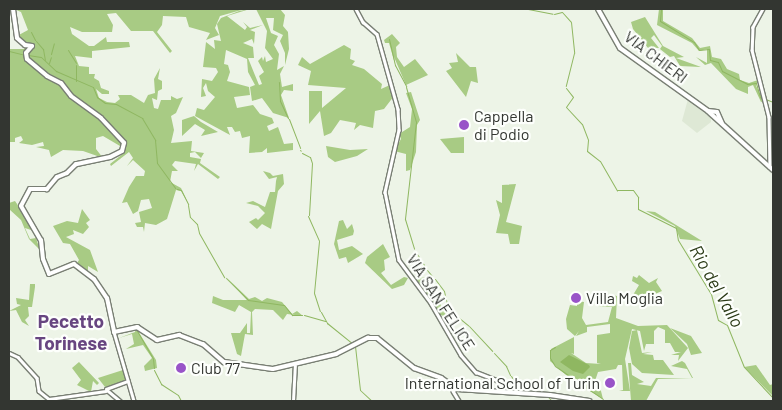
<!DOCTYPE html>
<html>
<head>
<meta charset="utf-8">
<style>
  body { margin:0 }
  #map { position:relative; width:782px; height:410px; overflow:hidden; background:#edf4e7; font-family:Barlow,sans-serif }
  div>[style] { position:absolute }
  .built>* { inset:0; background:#dee8d5 }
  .green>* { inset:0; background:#a8cb84 }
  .water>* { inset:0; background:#8fb761 }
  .stream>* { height:1px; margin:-0.5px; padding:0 0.5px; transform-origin:0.5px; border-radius:0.5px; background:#8fb761 }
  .roads { filter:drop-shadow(1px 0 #797f74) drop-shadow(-1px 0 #797f74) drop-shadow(0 1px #797f74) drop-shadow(0 -1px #797f74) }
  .minor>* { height:2.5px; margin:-1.25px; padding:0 1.25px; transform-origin:1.25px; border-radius:1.25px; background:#fff }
  .major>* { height:4px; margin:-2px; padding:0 2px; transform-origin:2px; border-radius:2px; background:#fff }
  .dots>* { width:14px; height:14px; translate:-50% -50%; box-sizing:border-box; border:2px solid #fdfffc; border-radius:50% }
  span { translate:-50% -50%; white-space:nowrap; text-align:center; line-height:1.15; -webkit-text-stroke:4.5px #fdfffc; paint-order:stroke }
  .street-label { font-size:16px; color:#333631 }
  .poi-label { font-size:16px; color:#333631 }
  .left { translate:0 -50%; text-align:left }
  .right { translate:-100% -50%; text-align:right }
  .water-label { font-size:18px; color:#2a3a16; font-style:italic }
  .quarter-label { font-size:19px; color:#674580; font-weight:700 }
  .frame { position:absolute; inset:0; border:10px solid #333631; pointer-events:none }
</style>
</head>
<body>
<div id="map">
  <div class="built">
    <div style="clip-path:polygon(688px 99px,711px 117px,711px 122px,697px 133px,682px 121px)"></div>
  </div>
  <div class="green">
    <div style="clip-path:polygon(14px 9px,245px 9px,220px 16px,215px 28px,219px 35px,206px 40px,210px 33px,189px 27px,186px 17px,163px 16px,162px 25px,157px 32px,172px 51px,170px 53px,153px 31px,131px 31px,116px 13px,107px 14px,113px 25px,112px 32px,82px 32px,70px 27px,72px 34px,89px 46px,94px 46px,106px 37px,107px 42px,129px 42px,130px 47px,92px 51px,92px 58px,75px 56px,79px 66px,89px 67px,89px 74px,95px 74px,94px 78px,99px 81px,101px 88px,109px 91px,109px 94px,102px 94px,96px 89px,99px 98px,107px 102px,115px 103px,120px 99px,118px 95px,131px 95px,144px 103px,148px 95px,155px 93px,154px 79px,160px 68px,158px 79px,162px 81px,162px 89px,158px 91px,157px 100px,152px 98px,154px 108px,158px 109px,161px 100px,171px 100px,171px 96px,177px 99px,183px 97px,176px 113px,171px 116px,174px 130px,171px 143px,192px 141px,191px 151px,204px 153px,201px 158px,195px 152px,190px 153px,190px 157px,201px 159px,200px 163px,220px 177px,218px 179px,198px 164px,194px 171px,196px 164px,175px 161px,172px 165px,178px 171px,172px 171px,170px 182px,181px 188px,188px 203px,181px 191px,176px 190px,167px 219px,156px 225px,145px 223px,144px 232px,143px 227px,137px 227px,135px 223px,141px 222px,139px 212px,152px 208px,149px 199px,141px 200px,138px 211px,133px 214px,127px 202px,122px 203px,129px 187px,136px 176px,144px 176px,145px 171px,133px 160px,127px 166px,133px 158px,129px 152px,111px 166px,110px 164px,124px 153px,125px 145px,120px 146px,103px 136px,96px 138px,96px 149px,103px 158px,83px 151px,63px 150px,51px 157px,49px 150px,36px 147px,44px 146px,43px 142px,32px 145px,19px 143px,23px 140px,21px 136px,15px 138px,15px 142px,9px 142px,9px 49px,24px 49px,25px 45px,17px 36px,28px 30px,21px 12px)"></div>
    <div style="clip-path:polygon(250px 9px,227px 16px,245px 30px,247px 27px,243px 22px,250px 28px,263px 25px,250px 30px,255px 32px,254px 44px,252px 39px,243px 43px,253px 47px,254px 58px,248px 58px,259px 85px,262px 84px,259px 76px,264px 72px,258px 61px,262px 57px,263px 61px,265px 56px,266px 62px,273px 59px,265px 48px,267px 31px,256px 9px,280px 9px,285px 15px,283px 26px,288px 32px,289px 49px,285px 65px,285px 53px,280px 41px,283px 35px,273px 30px,274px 18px,266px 18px,271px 33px,278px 36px,274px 45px,279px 54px,277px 70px,284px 66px,280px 74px,282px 87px,293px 84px,293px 91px,284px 90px,281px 95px,289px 118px,273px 113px,262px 98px,252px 101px,250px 87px,255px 85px,248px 72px,247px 59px,226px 50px,224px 64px,228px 65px,230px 72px,227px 81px,249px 87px,250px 95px,234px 97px,237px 108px,253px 105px,260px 114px,272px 118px,274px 123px,267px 126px,269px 131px,278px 127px,284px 144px,293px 143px,293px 150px,267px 153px,267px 148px,262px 152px,249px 153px,250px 136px,242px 138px,240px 131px,235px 132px,232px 127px,227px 127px,230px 135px,195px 116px,197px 108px,204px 110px,215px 97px,208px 91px,206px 83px,203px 88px,206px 96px,201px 97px,202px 79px,212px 81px,218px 72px,216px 68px,203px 67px,206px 42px,215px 49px,214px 40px,221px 41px,217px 24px,221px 18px,239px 11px)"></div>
    <div style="clip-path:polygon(659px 9px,663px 9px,663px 21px,692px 38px,700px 48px,710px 46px,712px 57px,721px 59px,727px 69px,739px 74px,740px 80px,749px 83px,758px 80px,756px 86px,764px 101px,761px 102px,753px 85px,748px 87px,748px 94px,736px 89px,711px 63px,705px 65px,696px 57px,707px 63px,707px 49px,699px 51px,692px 43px,657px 25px)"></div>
    <div style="clip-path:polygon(645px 17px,663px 46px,684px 57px,676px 58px,701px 67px,680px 66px,674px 56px,670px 57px,660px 49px,662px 46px,654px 35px,651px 38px,659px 48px,648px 48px,633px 29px,631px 22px)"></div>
    <div style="clip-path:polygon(392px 34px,400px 43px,396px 47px,397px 57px,404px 67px,415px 59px,428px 75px,406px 85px,394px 57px,395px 64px,389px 43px,385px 43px,384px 40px)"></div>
    <div style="clip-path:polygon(344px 45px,351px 49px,350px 59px,355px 61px,352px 65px,364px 69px,382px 84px,381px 89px,390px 85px,394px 96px,384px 109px,375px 111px,373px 128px,360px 125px,354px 130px,356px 123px,340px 120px,331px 133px,324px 136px,320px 111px,309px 124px,309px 91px,322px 91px,322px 108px,346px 88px,308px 85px,311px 71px,298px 65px,302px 57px,310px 64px)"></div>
    <div style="clip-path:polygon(456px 53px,470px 67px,476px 67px,478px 83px,471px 81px,466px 97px,446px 71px,452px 68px,449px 63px,458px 62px)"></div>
    <div style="clip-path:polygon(411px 92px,420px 120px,417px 125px,416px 152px,410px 170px,406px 171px,406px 154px,394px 151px,401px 139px,399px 134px,410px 127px,412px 109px,406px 93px)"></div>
    <div style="clip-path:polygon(194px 116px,201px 122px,218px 132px,201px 136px,205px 130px,195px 124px,182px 136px,182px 120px)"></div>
    <div style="clip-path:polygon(464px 137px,464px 153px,451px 153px,440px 139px)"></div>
    <div style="clip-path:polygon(326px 146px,350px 150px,368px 149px,357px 156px,335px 162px,328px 157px)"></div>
    <div style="clip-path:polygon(263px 171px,270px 173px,273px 176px,283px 174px,284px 184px,278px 191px,271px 229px,262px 224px,257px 229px,249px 222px,256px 218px,258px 220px,265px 213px,258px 206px,246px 203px,253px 201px,265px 207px,270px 192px,275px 192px,276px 181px,277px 177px,269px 179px)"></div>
    <div style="clip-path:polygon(516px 184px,506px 222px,522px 226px,519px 244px,510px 244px,508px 234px,496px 233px,500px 215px,496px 200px,502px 203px,502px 185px)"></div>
    <div style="clip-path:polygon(15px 201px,30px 223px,31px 230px,25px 228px,30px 239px,36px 238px,40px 250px,29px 239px,21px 220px,9px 209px,9px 203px)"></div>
    <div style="clip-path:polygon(82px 209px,90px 220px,86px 223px,89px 227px,83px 234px,73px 230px,74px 234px,66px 237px,90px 250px,98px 272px,88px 266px,88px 271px,77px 263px,79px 260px,70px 244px,63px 243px,53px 226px,67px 221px,78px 223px)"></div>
    <div style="clip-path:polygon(646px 211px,655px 212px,702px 241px,680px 239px,675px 226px)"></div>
    <div style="clip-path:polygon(343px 220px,347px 229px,352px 224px,354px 231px,353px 235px,337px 240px,339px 250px,352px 246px,363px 254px,348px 263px,346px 257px,339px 259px,334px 244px,339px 221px)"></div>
    <div style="clip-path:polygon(383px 244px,390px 257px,384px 260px,385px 270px,381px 273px,391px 285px,404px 277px,408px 278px,404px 285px,392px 289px,365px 263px,367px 257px)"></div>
    <div style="clip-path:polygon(639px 275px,649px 283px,658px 278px,656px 282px,662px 291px,655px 294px,657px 302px,633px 295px,639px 285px,632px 281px,633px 276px,637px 278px)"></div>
    <div style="clip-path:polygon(226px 277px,249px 299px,255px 297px,262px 301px,267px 298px,282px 302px,292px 314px,297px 311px,303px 316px,287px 314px,283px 320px,273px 310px,255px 309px,252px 312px,253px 335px,245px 334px,241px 356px,237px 354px,231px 333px,240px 333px,247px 323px,247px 333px,250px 333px,251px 312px,239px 305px,235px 312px,212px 303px,213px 296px,223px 300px,247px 300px)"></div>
    <div style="clip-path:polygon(424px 277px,442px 307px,445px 311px,451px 311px,446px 320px,442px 315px,439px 316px,415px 280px)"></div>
    <div style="clip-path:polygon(30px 284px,35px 284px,35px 287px,32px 307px,28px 307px,29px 316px,25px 320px,29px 326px,22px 322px,16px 310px,9px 311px,21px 305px,17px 304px,16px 298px,29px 300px)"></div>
    <div style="clip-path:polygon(599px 293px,617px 296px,616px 318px,638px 326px,667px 325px,688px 348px,678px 361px,679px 355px,671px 355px,681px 352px,675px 352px,670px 343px,665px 343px,665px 330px,658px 327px,654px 331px,654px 344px,646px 344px,644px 351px,640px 331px,632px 329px,625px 359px,630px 391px,619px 391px,623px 390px,622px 365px,618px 365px,616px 369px,598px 372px,595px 381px,599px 383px,603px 399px,573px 381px,550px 361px,551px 349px,574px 337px,574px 354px,571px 353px,586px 363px,601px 364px,597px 363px,597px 335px,610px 333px,610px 324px,587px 327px,587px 332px,576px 336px,579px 331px,575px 336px,567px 329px,566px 319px,570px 305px,577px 306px,577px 301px,584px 302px,582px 318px,586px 325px,608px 322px,612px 307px,598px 306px)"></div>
    <div style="clip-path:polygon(136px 328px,156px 360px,157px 368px,145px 371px,144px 366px,152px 358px,143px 345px,126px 349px,134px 344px,132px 334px,119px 338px,135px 332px)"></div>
    <div style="clip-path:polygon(670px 328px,691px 336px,702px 353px,691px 355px,687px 344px)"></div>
    <div style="clip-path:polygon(637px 330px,642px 353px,652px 352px,643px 354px,653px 355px,654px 360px,663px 360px,674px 375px,642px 373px,632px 364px,629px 348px,632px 331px)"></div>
    <div style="clip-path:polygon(682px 361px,685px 363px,693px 378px,658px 379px,646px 401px,631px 401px,628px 363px,631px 363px,632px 375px,644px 382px,637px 384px,651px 386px,656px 378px,692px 378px,687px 369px,671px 366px)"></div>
    <div style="clip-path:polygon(79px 362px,99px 383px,97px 385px,93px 381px,91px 392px,77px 385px,81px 380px,72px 368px)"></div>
    <div style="clip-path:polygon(756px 365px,770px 385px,773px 384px,773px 396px,744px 367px)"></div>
    <div style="clip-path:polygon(123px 370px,127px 380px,117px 384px,105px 387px,98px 378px)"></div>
  </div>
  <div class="water">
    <div style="clip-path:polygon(569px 355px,589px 365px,590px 367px,583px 374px,573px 371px,560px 362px)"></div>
  </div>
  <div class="stream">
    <div style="left:528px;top:9px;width:25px;rotate:11deg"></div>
    <div style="left:661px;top:9px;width:12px;rotate:95deg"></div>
    <div style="left:660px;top:21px;width:40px;rotate:32deg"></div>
    <div style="left:694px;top:42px;width:9px;rotate:58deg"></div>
    <div style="left:699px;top:50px;width:10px;rotate:-6deg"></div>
    <div style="left:709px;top:49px;width:11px;rotate:85deg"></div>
    <div style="left:710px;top:60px;width:8px;rotate:14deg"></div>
    <div style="left:718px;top:62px;width:10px;rotate:66deg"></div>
    <div style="left:722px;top:71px;width:28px;rotate:27deg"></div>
    <div style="left:747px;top:84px;width:9px;rotate:-6deg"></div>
    <div style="left:756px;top:83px;width:15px;rotate:74deg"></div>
    <div style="left:760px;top:97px;width:14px;rotate:21deg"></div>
    <div style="left:554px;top:14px;width:8px;rotate:-14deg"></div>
    <div style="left:562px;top:12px;width:13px;rotate:48deg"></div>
    <div style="left:571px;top:22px;width:31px;rotate:84deg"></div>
    <div style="left:574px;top:53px;width:34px;rotate:104deg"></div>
    <div style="left:773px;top:23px;width:4px;rotate:90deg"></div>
    <div style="left:31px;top:32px;width:9px;rotate:63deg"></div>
    <div style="left:389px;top:39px;width:27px;rotate:77deg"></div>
    <div style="left:395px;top:65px;width:24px;rotate:62deg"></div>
    <div style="left:36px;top:41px;width:11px;rotate:49deg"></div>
    <div style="left:43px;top:49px;width:11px;rotate:80deg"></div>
    <div style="left:68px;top:50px;width:15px;rotate:58deg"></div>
    <div style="left:9px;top:51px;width:16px;rotate:14deg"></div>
    <div style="left:51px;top:54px;width:11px;rotate:-75deg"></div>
    <div style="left:28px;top:55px;width:13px;rotate:9deg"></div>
    <div style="left:41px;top:57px;width:21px;rotate:43deg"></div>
    <div style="left:56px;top:71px;width:40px;rotate:23.4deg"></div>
    <div style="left:93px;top:87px;width:11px;rotate:68deg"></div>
    <div style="left:97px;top:97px;width:10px;rotate:37deg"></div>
    <div style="left:105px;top:103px;width:11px;rotate:5deg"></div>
    <div style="left:116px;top:104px;width:30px;rotate:28deg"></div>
    <div style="left:142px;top:118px;width:26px;rotate:59deg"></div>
    <div style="left:155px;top:140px;width:23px;rotate:85deg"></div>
    <div style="left:157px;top:163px;width:31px;rotate:54deg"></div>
    <div style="left:49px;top:63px;width:6px;rotate:-72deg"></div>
    <div style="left:76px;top:81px;width:16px;rotate:-90deg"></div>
    <div style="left:279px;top:82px;width:19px;rotate:87deg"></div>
    <div style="left:280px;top:101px;width:19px;rotate:65deg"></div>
    <div style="left:406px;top:87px;width:36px;rotate:74deg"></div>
    <div style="left:416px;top:122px;width:98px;rotate:96.5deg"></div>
    <div style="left:405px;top:219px;width:31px;rotate:73deg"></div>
    <div style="left:566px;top:88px;width:11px;rotate:52deg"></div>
    <div style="left:573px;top:97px;width:12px;rotate:125deg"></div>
    <div style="left:566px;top:107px;width:23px;rotate:47deg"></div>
    <div style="left:582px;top:124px;width:17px;rotate:69deg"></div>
    <div style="left:588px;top:140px;width:11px;rotate:95deg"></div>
    <div style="left:587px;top:151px;width:16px;rotate:38deg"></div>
    <div style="left:600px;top:161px;width:34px;rotate:60deg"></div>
    <div style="left:617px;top:190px;width:16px"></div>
    <div style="left:633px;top:190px;width:9px;rotate:54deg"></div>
    <div style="left:638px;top:197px;width:12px;rotate:90deg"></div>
    <div style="left:638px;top:209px;width:42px;rotate:26.6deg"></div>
    <div style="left:676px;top:228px;width:12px;rotate:81deg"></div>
    <div style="left:678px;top:240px;width:63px;rotate:58.6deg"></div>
    <div style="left:711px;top:294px;width:27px;rotate:75deg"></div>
    <div style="left:718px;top:320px;width:10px;rotate:29deg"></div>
    <div style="left:727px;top:325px;width:45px;rotate:68deg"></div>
    <div style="left:744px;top:367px;width:42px;rotate:46.9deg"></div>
    <div style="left:289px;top:119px;width:31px;rotate:69deg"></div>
    <div style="left:300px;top:150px;width:1px;rotate:45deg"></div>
    <div style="left:302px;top:153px;width:9px;rotate:27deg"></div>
    <div style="left:310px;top:157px;width:6px;rotate:72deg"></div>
    <div style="left:312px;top:163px;width:52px;rotate:93.3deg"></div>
    <div style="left:177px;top:189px;width:4px;rotate:14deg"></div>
    <div style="left:181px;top:190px;width:16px;rotate:63deg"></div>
    <div style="left:188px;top:205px;width:12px;rotate:81deg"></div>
    <div style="left:190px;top:217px;width:10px;rotate:45deg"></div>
    <div style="left:197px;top:224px;width:9px;rotate:77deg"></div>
    <div style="left:199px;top:233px;width:51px;rotate:60.4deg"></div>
    <div style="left:308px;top:216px;width:27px;rotate:66deg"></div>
    <div style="left:319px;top:241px;width:52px;rotate:95.5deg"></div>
    <div style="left:314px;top:293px;width:19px;rotate:72deg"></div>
    <div style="left:417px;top:254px;width:17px;rotate:57deg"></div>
    <div style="left:427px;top:270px;width:8px;rotate:50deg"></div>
    <div style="left:226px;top:278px;width:31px;rotate:45deg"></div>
    <div style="left:248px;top:300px;width:36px;rotate:8deg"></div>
    <div style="left:284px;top:305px;width:13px;rotate:51deg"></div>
    <div style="left:292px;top:315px;width:10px"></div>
    <div style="left:435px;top:279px;width:15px;rotate:53deg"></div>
    <div style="left:444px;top:291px;width:18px;rotate:77deg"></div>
    <div style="left:448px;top:309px;width:26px;rotate:39deg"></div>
    <div style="left:321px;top:312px;width:13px;rotate:61deg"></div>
    <div style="left:327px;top:323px;width:36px;rotate:39deg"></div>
    <div style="left:355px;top:346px;width:44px;rotate:83.5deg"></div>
    <div style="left:360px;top:390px;width:16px;rotate:43deg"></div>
    <div style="left:304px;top:315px;width:22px;rotate:16deg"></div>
    <div style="left:469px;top:326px;width:34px;rotate:47deg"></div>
    <div style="left:136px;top:329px;width:34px;rotate:60deg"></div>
    <div style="left:153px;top:359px;width:9px;rotate:84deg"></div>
    <div style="left:555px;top:347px;width:6px;rotate:149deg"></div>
    <div style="left:550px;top:350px;width:8px;rotate:90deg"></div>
    <div style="left:550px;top:358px;width:9px;rotate:58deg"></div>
    <div style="left:555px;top:366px;width:58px;rotate:34.5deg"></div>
    <div style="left:494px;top:353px;width:18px;rotate:47deg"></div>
    <div style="left:506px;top:366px;width:10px;rotate:66deg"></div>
    <div style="left:154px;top:370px;width:16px;rotate:63deg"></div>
    <div style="left:161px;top:384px;width:20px;rotate:33deg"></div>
    <div style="left:178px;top:395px;width:7px;rotate:63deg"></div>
    <div style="left:511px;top:376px;width:19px;rotate:54deg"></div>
    <div style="left:525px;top:395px;width:10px;rotate:6deg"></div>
    <div style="left:548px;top:397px;width:6px;rotate:45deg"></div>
  </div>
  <div class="roads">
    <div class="minor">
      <div style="left:356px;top:9px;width:15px;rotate:62deg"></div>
      <div style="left:363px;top:22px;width:18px;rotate:41deg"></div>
      <div style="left:377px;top:34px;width:78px;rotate:74.4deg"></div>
      <div style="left:398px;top:109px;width:21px;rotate:87deg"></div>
      <div style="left:399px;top:130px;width:64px;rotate:102.7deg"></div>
      <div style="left:385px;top:192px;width:69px;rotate:78.4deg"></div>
      <div style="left:399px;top:260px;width:54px;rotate:53.3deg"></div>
      <div style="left:431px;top:303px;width:60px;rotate:60deg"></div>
      <div style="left:461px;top:355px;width:23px;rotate:49deg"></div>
      <div style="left:476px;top:372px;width:22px;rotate:21deg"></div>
      <div style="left:497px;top:380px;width:6px;rotate:51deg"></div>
      <div style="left:501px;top:385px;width:6px;rotate:90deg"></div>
      <div style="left:763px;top:9px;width:21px;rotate:119deg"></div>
      <div style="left:753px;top:27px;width:23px;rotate:92deg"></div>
      <div style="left:752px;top:50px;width:69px;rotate:75.8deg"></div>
      <div style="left:769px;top:117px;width:50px;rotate:88.9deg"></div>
      <div style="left:114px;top:332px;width:72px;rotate:73.8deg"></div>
      <div style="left:9px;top:353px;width:10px;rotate:24deg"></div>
      <div style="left:18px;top:357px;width:28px;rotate:48deg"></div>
      <div style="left:37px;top:378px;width:13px;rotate:81deg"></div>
      <div style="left:39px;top:391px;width:13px;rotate:39deg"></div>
      <div style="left:49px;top:399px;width:57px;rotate:-8.1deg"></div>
      <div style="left:106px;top:389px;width:23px;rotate:-20deg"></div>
      <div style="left:457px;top:389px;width:4px;rotate:153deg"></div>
      <div style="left:453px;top:391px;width:12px;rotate:59deg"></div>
      <div style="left:107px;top:390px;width:17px;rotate:40deg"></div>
      <div style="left:293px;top:401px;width:35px;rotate:-87deg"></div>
    </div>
    <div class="major">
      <div style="left:13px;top:9px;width:29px;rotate:82deg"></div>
      <div style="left:17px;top:38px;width:11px;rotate:41deg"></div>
      <div style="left:25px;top:45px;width:7px;rotate:8deg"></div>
      <div style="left:32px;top:46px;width:9px;rotate:131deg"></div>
      <div style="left:26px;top:53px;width:6px;rotate:81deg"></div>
      <div style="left:27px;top:59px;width:26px;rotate:40deg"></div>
      <div style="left:47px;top:76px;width:16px;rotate:27deg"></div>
      <div style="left:61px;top:83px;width:16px;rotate:52deg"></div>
      <div style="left:71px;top:96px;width:37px;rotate:36deg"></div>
      <div style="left:101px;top:118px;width:34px;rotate:47deg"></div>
      <div style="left:124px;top:143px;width:8px;rotate:104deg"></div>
      <div style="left:122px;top:151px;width:13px;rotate:153deg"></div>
      <div style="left:110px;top:157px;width:35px;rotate:168deg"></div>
      <div style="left:76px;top:164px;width:13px;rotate:135deg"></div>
      <div style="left:67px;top:173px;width:11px;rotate:158deg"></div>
      <div style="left:57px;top:177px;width:16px;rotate:130deg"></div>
      <div style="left:47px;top:189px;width:17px;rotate:180deg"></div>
      <div style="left:30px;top:189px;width:19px;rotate:118deg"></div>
      <div style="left:21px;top:206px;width:39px;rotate:60deg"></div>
      <div style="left:41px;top:240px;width:19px;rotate:84deg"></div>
      <div style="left:43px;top:259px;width:16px;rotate:68deg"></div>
      <div style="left:49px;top:274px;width:27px;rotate:-22deg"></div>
      <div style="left:74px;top:264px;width:25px;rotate:37deg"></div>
      <div style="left:94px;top:279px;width:23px;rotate:56deg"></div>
      <div style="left:107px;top:298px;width:35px;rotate:78deg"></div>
      <div style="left:114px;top:332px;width:24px;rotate:-12deg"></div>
      <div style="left:137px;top:327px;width:24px;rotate:33deg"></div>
      <div style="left:157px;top:340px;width:23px;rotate:-13deg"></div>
      <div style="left:179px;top:335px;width:26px;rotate:21deg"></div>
      <div style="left:203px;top:344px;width:28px;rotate:41deg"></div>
      <div style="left:224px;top:362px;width:49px;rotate:8.1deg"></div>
      <div style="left:273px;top:369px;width:65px;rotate:-13.4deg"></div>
      <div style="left:336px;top:354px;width:36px;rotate:-27deg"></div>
      <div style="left:368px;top:338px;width:9px"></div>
      <div style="left:377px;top:338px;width:48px;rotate:39deg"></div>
      <div style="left:414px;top:368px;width:29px;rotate:20deg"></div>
      <div style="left:441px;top:378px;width:19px;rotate:35deg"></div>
      <div style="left:457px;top:389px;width:93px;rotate:3.7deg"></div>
      <div style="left:550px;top:395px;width:40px;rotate:8.5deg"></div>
      <div style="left:598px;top:9px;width:45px;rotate:60.6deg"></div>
      <div style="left:620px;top:48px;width:108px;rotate:35.6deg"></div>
      <div style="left:708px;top:111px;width:9px;rotate:6deg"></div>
      <div style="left:717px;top:112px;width:12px;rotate:66deg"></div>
      <div style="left:709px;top:112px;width:86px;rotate:42.2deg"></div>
    </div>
  </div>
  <div class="dots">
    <div style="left:464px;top:125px;background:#9954c8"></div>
    <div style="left:576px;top:298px;background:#9954c8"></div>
    <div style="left:181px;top:368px;background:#9954c8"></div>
    <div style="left:610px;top:383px;background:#9954c8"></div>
  </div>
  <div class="street-label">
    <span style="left:656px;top:57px;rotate:37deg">VIA CHIERI</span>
    <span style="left:441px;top:302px;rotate:57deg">VIA SAN FELICE</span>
  </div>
  <div class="poi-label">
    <span class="left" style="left:474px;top:125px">Cappella<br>di Podio</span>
    <span class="left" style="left:586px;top:298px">Villa Moglia</span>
    <span class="left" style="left:191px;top:368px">Club 77</span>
    <span class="right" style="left:600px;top:383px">International School of Turin</span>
  </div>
  <div class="water-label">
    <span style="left:717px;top:286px;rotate:61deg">Rio del Vallo</span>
  </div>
  <div class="quarter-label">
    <span style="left:71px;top:332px">Pecetto<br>Torinese</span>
  </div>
  <div class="frame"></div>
</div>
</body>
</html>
